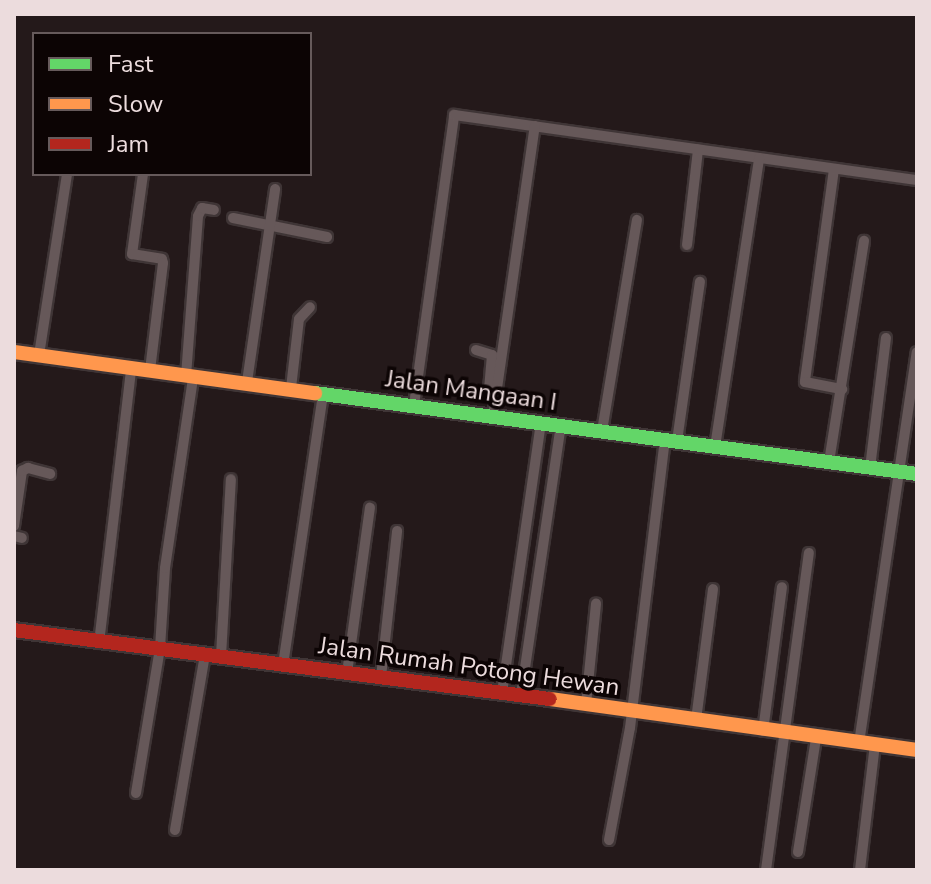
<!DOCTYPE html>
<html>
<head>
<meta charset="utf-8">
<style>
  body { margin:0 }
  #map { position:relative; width:931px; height:884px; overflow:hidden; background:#24191a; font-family:"Nunito Sans",sans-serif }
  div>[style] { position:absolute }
  .roads { filter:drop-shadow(2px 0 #3f3536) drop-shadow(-2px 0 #3f3536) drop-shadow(0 2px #3f3536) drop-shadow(0 -2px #3f3536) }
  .street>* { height:10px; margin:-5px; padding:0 5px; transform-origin:5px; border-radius:5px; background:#665859 }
  .fast>* { height:14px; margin:-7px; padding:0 7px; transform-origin:7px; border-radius:7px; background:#63d668 }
  .slow>* { height:14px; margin:-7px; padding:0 7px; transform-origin:7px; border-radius:7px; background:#ff974d }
  .jam>* { height:14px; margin:-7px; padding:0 7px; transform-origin:7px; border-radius:7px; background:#b3261e }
  span { translate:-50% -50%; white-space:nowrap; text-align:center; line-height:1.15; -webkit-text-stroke:7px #0c0404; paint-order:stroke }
  .street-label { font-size:24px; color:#ecdcdd }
  .frame { position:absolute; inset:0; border:16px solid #ecdcdd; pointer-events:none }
  .legend { position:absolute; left:32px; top:32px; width:280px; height:144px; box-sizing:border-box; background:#0c0404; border:2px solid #665a5b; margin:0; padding:10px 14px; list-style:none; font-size:24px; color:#ecdcdd }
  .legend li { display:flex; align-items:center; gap:16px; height:40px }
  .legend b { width:40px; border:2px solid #665a5b }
</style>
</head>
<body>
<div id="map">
  <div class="roads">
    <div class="street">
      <div style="left:834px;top:169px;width:215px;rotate:97.8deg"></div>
      <div style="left:805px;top:382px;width:38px;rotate:11deg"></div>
      <div style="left:143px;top:174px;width:81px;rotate:97.8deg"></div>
      <div style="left:132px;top:254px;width:30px;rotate:9deg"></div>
      <div style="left:162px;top:259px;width:4px;rotate:76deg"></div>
      <div style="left:163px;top:263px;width:109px;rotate:96.9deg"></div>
      <div style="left:233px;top:218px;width:96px;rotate:11.4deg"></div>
      <div style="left:687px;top:245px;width:96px;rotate:-83.4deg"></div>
      <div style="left:476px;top:350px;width:17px;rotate:17deg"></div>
      <div style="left:492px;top:355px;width:38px;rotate:95deg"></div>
      <div style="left:39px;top:355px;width:183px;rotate:-81.2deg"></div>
      <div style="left:186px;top:376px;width:160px;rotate:-85.7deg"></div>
      <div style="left:198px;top:216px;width:9px;rotate:-63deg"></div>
      <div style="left:202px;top:208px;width:12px;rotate:9deg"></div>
      <div style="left:247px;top:382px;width:195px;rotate:-81.7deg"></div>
      <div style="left:291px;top:388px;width:69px;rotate:-83.4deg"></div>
      <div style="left:299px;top:319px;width:16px;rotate:-47deg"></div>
      <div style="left:414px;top:405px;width:293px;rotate:-82.1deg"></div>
      <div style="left:454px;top:115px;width:468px;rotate:8deg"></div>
      <div style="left:493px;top:416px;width:293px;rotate:-81.8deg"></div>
      <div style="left:602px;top:431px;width:214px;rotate:-80.6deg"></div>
      <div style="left:677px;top:441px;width:161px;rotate:-81.8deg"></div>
      <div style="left:715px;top:447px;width:292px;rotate:-81.3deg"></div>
      <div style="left:829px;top:462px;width:224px;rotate:-81deg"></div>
      <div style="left:870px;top:468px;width:131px;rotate:-83deg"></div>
      <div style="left:14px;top:526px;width:56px;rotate:-81.7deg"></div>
      <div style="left:22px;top:471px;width:7px;rotate:-27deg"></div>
      <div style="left:28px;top:468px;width:23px;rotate:15deg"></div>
      <div style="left:14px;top:536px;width:8px;rotate:14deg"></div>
      <div style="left:99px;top:643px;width:274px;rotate:-83.3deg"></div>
      <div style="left:221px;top:656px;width:177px;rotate:-86.8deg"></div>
      <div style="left:283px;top:665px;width:275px;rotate:-81.6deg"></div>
      <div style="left:347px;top:673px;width:167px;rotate:-82.1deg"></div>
      <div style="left:381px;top:677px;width:147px;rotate:-83.7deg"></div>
      <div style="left:502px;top:693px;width:273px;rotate:-81.8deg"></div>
      <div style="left:521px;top:695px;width:273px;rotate:-81.6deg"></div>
      <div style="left:586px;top:704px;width:101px;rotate:-84.3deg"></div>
      <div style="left:696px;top:720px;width:132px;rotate:-82.6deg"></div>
      <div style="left:763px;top:731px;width:145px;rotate:-82.5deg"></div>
      <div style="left:859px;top:743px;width:395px;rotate:-81.6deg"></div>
      <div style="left:136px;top:793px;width:147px;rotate:-80.6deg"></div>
      <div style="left:160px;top:648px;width:80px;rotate:-86.4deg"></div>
      <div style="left:165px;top:568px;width:192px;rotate:-81.6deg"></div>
      <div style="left:175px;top:830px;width:179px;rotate:-80.3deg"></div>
      <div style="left:609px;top:840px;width:114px;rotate:-79.4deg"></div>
      <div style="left:630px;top:728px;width:290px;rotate:-83.1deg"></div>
      <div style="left:798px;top:852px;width:115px;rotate:-81deg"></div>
      <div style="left:766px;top:870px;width:320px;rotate:-82.3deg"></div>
      <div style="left:860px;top:870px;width:126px;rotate:-83.2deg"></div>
    </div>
    <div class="fast">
      <div style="left:315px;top:393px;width:607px;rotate:7.66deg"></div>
    </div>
    <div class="slow">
      <div style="left:14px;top:352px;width:304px;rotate:7.8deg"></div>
      <div style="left:550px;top:699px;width:371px;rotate:7.9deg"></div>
    </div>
    <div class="jam">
      <div style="left:14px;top:630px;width:540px;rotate:7.34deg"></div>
    </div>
  </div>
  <div class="street-label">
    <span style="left:471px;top:391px;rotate:8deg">Jalan Mangaan I</span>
    <span style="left:469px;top:667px;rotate:8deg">Jalan Rumah Potong Hewan</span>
  </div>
  <div class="frame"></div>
  <ul class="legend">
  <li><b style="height:10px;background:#63d668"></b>Fast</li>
  <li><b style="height:10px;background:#ff974d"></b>Slow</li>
  <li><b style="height:10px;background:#b3261e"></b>Jam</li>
  </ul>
</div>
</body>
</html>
